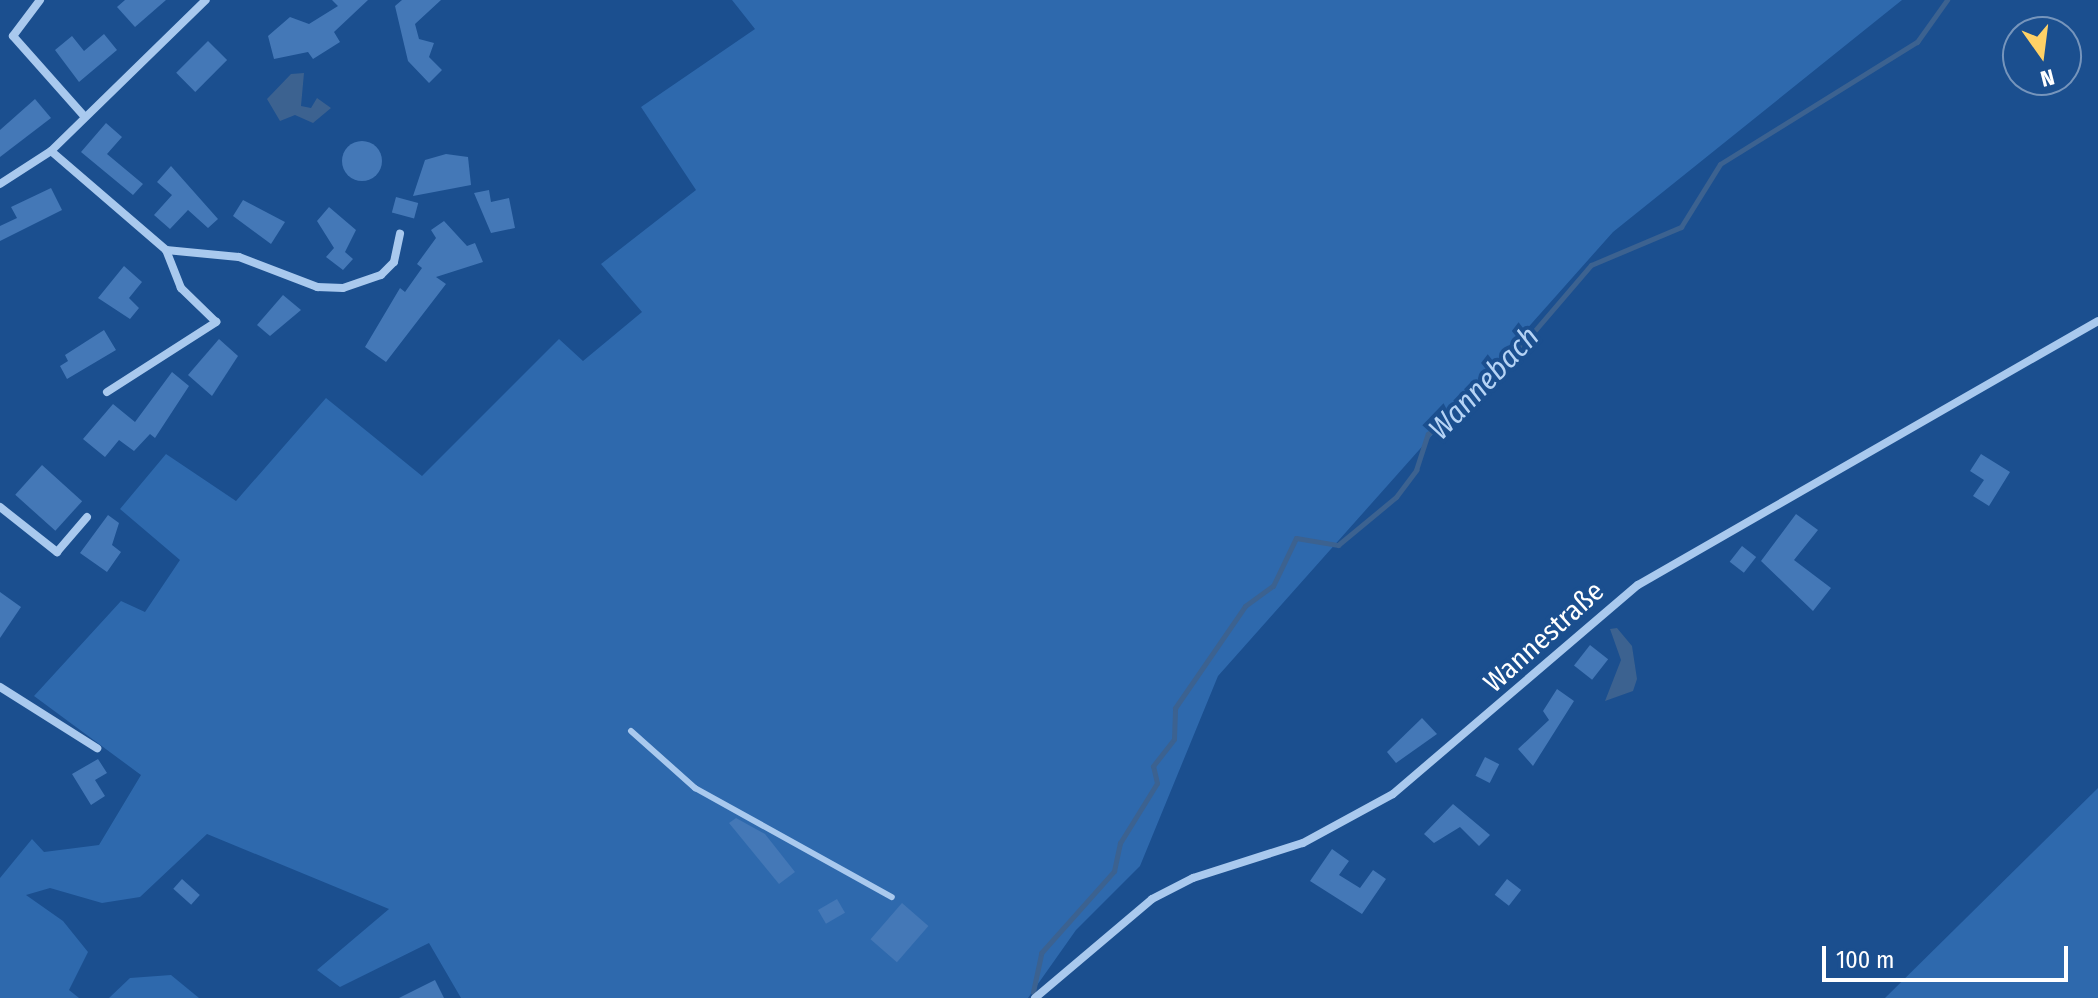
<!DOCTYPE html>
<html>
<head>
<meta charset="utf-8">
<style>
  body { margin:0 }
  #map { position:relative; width:2098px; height:998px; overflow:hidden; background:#1b4f8f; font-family:"Fira Sans Condensed",sans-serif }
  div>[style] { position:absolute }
  .green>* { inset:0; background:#2e69ad }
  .water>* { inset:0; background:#3c6290 }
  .stream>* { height:5px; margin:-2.5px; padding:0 2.5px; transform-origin:2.5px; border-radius:2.5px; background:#3c6290 }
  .building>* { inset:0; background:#4478b7; transform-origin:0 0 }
  .round { border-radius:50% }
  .service>* { height:6px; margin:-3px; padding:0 3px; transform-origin:3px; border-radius:3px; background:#a9c9ee }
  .minor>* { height:8px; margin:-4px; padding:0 4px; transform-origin:4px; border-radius:4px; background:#a9c9ee }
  span { translate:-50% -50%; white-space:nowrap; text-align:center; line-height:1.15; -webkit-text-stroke:8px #1b4f8f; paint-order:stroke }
  .street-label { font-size:28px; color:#fff }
  .water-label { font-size:30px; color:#b5d3f5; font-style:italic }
  .north { position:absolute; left:2002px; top:16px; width:80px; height:80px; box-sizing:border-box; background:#1b4f8f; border:2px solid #7695bc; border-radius:50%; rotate:166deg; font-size:22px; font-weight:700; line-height:32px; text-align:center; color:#fff }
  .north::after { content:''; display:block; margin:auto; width:28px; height:36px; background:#ffd166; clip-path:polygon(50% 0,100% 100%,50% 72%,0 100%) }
  .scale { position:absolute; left:1822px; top:946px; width:246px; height:36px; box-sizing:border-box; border:4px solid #fff; border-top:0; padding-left:10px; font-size:24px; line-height:28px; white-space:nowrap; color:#fff; -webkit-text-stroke:6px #1b4f8f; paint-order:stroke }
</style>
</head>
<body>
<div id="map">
  <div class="green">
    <div style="clip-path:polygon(732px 0,1902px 0,1613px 232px,1218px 676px,1140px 866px,1076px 930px,1028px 998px,461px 998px,429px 943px,340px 987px,317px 970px,389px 909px,207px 834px,140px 897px,102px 903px,50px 888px,26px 895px,63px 921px,88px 952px,69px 990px,79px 998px,0 998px,0 878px,32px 839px,44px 852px,99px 845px,141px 775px,34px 696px,121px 601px,145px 612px,180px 560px,120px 509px,166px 454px,236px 501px,326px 398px,422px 476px,559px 339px,583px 361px,642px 312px,601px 264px,696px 190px,641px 107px,755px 29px)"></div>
    <div style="clip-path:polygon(2098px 788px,2098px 998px,1885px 998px)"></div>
    <div style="clip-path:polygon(171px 975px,199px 998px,109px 998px,130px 978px)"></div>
  </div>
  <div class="water">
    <div style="clip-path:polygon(304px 73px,301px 106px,311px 108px,317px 98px,331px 108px,313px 123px,295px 115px,280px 121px,267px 99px,291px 74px)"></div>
    <div style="clip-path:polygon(1617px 628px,1632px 646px,1637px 679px,1633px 691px,1605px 701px,1621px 660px,1610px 629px)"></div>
  </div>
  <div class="stream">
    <div style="left:1033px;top:992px;width:40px;rotate:-78deg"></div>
    <div style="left:1041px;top:953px;width:110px;rotate:-48.3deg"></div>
    <div style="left:1114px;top:871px;width:29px;rotate:-78deg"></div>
    <div style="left:1120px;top:843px;width:70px;rotate:-58.3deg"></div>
    <div style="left:1157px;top:783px;width:17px;rotate:-103deg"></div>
    <div style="left:1153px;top:766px;width:34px;rotate:-52deg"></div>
    <div style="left:1174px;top:739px;width:31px;rotate:-88deg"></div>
    <div style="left:1175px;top:708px;width:124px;rotate:-55.5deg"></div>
    <div style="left:1245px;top:606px;width:34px;rotate:-36deg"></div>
    <div style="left:1273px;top:586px;width:53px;rotate:-64.4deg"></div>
    <div style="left:1296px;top:538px;width:43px;rotate:9.5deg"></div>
    <div style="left:1338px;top:545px;width:75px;rotate:-39.6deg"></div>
    <div style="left:1396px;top:497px;width:34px;rotate:-53deg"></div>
    <div style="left:1416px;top:470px;width:38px;rotate:-72deg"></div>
    <div style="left:1428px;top:434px;width:70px;rotate:-38deg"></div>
    <div style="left:1483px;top:391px;width:166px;rotate:-49.4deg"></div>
    <div style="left:1591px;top:265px;width:98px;rotate:-22.9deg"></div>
    <div style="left:1681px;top:227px;width:74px;rotate:-58.2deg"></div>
    <div style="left:1720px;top:164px;width:232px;rotate:-31.8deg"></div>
    <div style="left:1917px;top:42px;width:52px;rotate:-54.5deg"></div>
  </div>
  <div class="building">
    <div style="clip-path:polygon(125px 0,166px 0,135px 27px,117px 7px)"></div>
    <div style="clip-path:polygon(332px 0,368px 0,334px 32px,340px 42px,313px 59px,308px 52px,274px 59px,268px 36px,290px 17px,309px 24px,338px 6px)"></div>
    <div style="clip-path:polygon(402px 0,441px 0,415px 24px,419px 39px,434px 43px,429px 57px,442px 70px,429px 83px,408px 61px,395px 6px)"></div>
    <div style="clip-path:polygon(104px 34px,117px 50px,79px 82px,55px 50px,72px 36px,84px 51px)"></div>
    <div style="left:208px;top:41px;width:27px;height:45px;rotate:45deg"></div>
    <div style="clip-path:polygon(35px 99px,51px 118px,0 157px,0 130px)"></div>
    <div style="clip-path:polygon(106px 123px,122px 137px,107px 154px,143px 184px,133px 195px,81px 152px)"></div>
    <div class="round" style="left:342px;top:141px;width:40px;height:40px"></div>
    <div style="clip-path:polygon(446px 154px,468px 157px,471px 185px,413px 196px,425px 160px)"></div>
    <div style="clip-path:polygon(171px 166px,218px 219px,208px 228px,188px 210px,170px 229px,154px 215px,172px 195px,157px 182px)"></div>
    <div style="clip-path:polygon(51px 188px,62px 210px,0 241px,0 226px,17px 218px,11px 207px)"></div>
    <div style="clip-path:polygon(489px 190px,491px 202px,509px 198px,515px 228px,491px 233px,474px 193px)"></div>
    <div style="left:396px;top:197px;width:23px;height:16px;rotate:15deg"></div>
    <div style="clip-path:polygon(243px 200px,285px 222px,271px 244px,233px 216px)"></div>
    <div style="clip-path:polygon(329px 207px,356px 230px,345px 252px,353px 259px,343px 270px,326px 257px,334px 248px,317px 221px)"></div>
    <div style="clip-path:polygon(444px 221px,467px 246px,475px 243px,483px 262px,436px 277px,446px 284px,386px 362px,365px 347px,400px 288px,405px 292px,422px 268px,417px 264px,436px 238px,431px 230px)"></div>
    <div style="clip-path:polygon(124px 266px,142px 282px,129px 298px,139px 308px,130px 319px,98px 298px)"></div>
    <div style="clip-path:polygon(283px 295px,301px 310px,270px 336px,257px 325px)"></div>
    <div style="clip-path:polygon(104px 330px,116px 350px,67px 379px,60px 366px,68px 361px,65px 355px)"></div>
    <div style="clip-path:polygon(219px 339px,238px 356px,212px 396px,188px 375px)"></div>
    <div style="clip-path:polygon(172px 372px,189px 386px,155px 438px,150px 434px,134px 451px,119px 440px,105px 457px,83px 439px,113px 404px,135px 422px)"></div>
    <div style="clip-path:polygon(1981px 454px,2010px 472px,1989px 506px,1973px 496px,1984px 480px,1970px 471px)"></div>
    <div style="left:42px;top:465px;width:54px;height:40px;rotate:42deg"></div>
    <div style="clip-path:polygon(1796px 514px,1818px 530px,1794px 560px,1831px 588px,1813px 611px,1761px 561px)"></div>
    <div style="clip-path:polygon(108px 515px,119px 523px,112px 545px,121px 552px,107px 572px,80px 553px)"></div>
    <div style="left:1742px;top:546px;width:18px;height:20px;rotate:38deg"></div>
    <div style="clip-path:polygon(0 592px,21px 607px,0 638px)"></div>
    <div style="left:1590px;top:645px;width:23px;height:26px;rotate:38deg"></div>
    <div style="clip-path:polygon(1557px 689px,1574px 701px,1533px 766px,1518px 749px,1549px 720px,1543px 711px)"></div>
    <div style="clip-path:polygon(1422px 718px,1437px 734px,1396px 763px,1387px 752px)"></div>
    <div style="left:1485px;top:757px;width:16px;height:21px;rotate:27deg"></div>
    <div style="clip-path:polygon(98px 759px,107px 773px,95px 780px,105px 796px,91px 805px,72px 774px)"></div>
    <div style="clip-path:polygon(1453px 804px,1490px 835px,1479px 846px,1460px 827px,1434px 843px,1424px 834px)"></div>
    <div style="clip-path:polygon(736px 818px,765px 834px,795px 872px,779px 884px,729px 823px)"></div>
    <div style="clip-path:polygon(1332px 849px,1349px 861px,1339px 875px,1360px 888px,1373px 870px,1386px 879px,1362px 914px,1310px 881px)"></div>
    <div style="left:182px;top:879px;width:24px;height:13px;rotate:42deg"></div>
    <div style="left:1507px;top:879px;width:18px;height:20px;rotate:38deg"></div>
    <div style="left:837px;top:899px;width:16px;height:22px;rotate:60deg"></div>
    <div style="left:902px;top:903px;width:35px;height:48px;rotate:41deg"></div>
    <div style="clip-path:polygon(435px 980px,444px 998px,399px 998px)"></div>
  </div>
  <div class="service">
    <div style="left:631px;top:731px;width:86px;rotate:41.7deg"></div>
    <div style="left:695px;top:788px;width:225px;rotate:29deg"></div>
  </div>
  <div class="minor">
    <div style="left:40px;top:0;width:45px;rotate:126.9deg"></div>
    <div style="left:13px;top:36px;width:107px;rotate:48.4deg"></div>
    <div style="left:51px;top:151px;width:152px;rotate:40.7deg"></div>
    <div style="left:166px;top:250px;width:73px;rotate:5.5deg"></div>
    <div style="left:239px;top:257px;width:84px;rotate:21deg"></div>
    <div style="left:317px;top:287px;width:26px;rotate:2deg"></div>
    <div style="left:343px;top:288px;width:40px;rotate:-18.9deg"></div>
    <div style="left:381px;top:275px;width:18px;rotate:-45deg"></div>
    <div style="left:394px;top:262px;width:29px;rotate:-78deg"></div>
    <div style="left:0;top:184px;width:61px;rotate:-32.9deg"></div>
    <div style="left:51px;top:151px;width:216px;rotate:-44.3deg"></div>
    <div style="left:107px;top:392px;width:130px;rotate:-32.7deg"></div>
    <div style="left:216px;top:322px;width:49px;rotate:-135.8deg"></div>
    <div style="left:181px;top:288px;width:41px;rotate:-111.5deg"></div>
    <div style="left:0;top:507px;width:73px;rotate:38.3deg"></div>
    <div style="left:57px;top:552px;width:46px;rotate:-49.4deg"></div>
    <div style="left:0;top:687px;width:115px;rotate:32.2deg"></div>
    <div style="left:1035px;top:998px;width:153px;rotate:-40.2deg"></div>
    <div style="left:1152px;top:899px;width:46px;rotate:-27.1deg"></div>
    <div style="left:1193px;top:878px;width:115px;rotate:-17.7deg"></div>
    <div style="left:1303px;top:843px;width:102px;rotate:-28.6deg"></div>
    <div style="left:1393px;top:794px;width:322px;rotate:-40.5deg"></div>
    <div style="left:1638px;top:585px;width:530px;rotate:-29.85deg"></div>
  </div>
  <div class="street-label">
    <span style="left:1544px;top:637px;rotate:-42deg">Wannestraße</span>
  </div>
  <div class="water-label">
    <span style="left:1484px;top:383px;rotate:-46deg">Wannebach</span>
  </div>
  <div class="north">N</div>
  <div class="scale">100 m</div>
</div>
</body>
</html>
